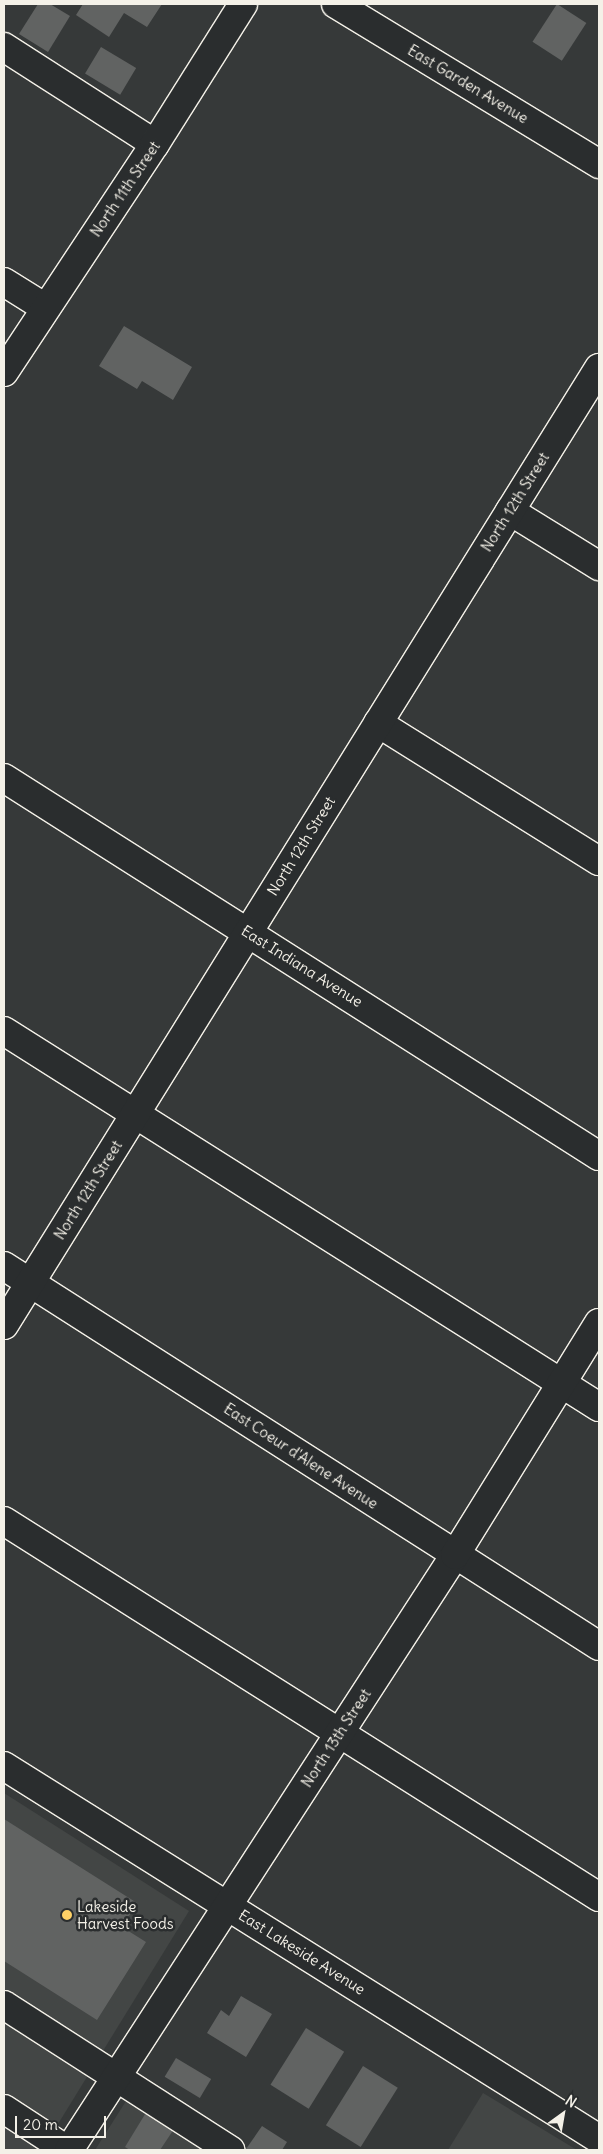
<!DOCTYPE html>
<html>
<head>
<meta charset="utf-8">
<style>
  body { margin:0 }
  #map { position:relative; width:603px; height:2154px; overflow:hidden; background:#363939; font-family:Delius,sans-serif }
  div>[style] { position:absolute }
  .built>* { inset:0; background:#434645 }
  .building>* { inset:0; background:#616362; transform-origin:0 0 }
  .roads { filter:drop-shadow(1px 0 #f4f1e8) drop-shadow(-1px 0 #f4f1e8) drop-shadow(0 1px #f4f1e8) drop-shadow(0 -1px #f4f1e8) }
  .minor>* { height:28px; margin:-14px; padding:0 14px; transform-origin:14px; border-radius:14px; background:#2a2d2e }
  .dots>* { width:14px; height:14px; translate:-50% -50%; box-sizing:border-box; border:2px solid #2a2d2e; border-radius:50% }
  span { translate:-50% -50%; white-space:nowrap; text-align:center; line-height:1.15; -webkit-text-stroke:5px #2a2d2e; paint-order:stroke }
  .street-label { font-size:15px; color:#f4f1e8 }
  .poi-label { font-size:15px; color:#f4f1e8 }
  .left { translate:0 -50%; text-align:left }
  .frame { position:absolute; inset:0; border:5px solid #f4f1e8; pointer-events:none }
  .north { position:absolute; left:538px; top:2089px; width:50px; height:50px; -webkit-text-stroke:4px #2a2d2e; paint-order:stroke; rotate:32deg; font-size:14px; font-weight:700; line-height:20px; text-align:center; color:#f4f1e8 }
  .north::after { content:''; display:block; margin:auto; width:18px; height:22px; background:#f4f1e8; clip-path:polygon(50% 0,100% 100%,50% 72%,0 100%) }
  .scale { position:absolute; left:15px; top:2116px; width:91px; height:22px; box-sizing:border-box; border:2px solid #f4f1e8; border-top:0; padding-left:6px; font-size:15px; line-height:18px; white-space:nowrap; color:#f4f1e8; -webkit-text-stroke:4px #2a2d2e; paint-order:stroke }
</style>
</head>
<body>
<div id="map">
  <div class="built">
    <div style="clip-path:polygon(4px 1793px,189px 1911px,42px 2150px,4px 2150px)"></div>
    <div style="clip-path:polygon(140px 2079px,251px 2150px,95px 2150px)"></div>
    <div style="clip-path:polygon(483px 2093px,577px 2150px,448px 2150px)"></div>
  </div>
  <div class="building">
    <div style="clip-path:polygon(38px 4px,50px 4px,70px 16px,48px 52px,19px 34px)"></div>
    <div style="clip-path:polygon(83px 4px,162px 4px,147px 27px,124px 13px,109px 37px,76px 15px)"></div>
    <div style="left:557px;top:4px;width:35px;height:45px;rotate:33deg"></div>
    <div style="left:101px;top:47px;width:41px;height:31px;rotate:31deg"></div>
    <div style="clip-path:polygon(124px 326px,192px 367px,173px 400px,142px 381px,137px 389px,99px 366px)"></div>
    <div style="clip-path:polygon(4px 1819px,137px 1903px,122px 1927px,146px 1942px,97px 2020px,4px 1961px)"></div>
    <div style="clip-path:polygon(241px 1996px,272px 2014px,246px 2057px,207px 2033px,221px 2010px,229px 2016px)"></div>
    <div style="left:306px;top:2028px;width:45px;height:67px;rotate:32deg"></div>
    <div style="left:176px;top:2058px;width:41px;height:22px;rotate:31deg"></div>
    <div style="left:363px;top:2066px;width:41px;height:70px;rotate:32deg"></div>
    <div style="clip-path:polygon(147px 2111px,174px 2129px,160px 2150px,130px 2150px,125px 2147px)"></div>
    <div style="clip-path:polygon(262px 2126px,287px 2142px,282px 2150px,246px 2149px)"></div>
  </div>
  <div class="roads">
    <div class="minor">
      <div style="left:336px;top:4px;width:308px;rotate:31.3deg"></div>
      <div style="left:4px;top:47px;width:179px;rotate:32.7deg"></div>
      <div style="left:4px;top:282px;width:47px;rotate:32deg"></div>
      <div style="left:4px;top:372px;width:273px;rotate:-56.5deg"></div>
      <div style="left:155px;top:144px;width:165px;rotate:-57.8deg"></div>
      <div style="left:510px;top:511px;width:105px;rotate:31.7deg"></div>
      <div style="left:378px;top:723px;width:261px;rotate:32deg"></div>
      <div style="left:4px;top:778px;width:705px;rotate:32.43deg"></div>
      <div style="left:4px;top:1031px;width:704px;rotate:32.29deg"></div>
      <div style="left:4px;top:1266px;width:706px;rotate:32.56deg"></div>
      <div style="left:4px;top:1325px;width:1127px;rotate:-58.13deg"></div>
      <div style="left:4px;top:1521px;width:704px;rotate:32.29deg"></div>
      <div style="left:4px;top:1766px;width:702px;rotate:32.08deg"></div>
      <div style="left:4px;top:2005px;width:269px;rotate:32.7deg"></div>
      <div style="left:4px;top:2109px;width:75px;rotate:33.1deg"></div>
      <div style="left:69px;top:2150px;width:709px;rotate:-57.03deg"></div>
      <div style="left:455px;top:1555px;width:273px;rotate:-58.2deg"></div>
    </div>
  </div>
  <div class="dots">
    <div style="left:67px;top:1915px;background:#ffd166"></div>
  </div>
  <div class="street-label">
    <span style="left:468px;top:84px;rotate:31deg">East Garden Avenue</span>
    <span style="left:125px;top:189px;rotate:-56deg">North 11th Street</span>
    <span style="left:515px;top:502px;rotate:-58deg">North 12th Street</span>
    <span style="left:301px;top:846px;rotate:-58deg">North 12th Street</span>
    <span style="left:302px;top:966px;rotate:32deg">East Indiana Avenue</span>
    <span style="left:88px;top:1190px;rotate:-58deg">North 12th Street</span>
    <span style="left:301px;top:1456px;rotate:33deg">East Coeur d'Alene Avenue</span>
    <span style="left:336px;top:1738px;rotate:-57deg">North 13th Street</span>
    <span style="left:302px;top:1952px;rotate:32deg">East Lakeside Avenue</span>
  </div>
  <div class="poi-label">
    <span class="left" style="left:77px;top:1915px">Lakeside<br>Harvest Foods</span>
  </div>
  <div class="frame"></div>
  <div class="north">N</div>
  <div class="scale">20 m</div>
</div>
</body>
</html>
